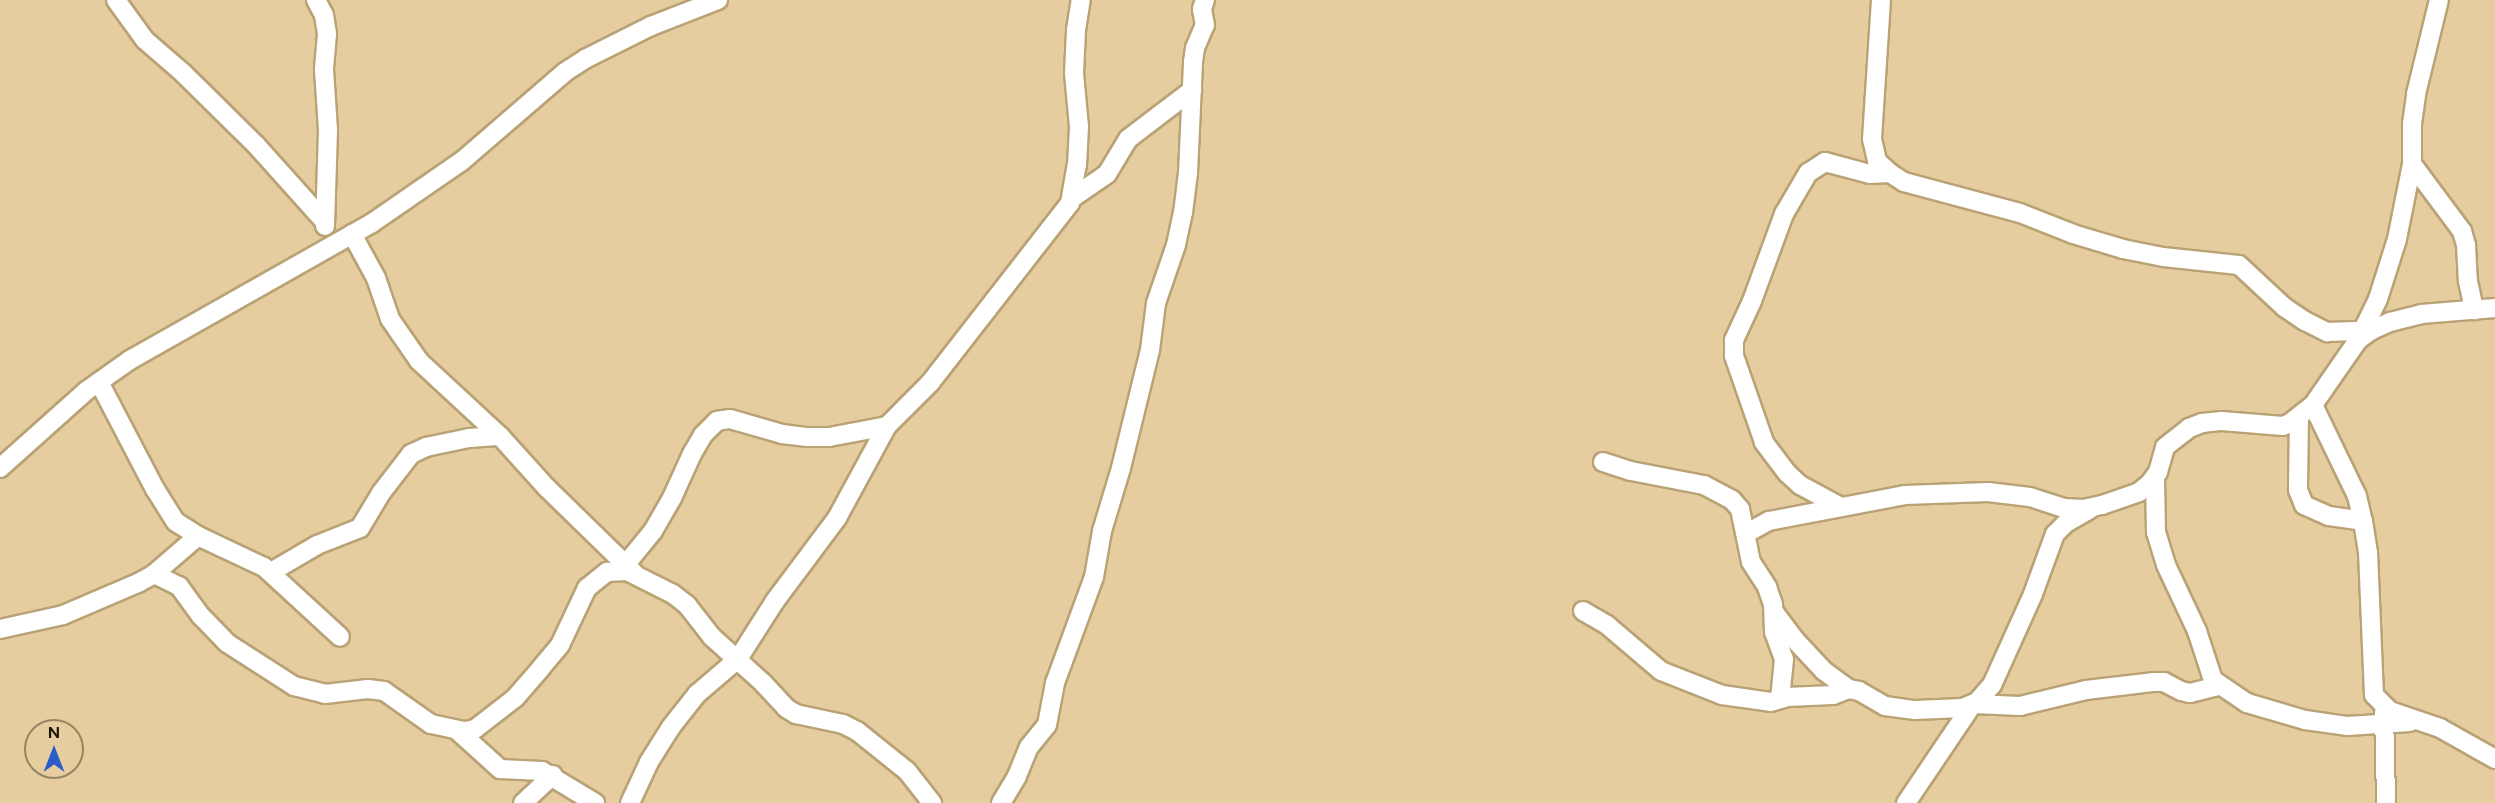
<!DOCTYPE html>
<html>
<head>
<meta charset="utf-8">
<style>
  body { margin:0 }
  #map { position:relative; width:2495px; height:803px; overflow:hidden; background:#e5cd9f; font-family:Figtree,sans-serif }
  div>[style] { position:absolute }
  .roads { filter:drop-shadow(2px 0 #b9a275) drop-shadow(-2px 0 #b9a275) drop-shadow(0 2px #b9a275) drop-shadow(0 -2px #b9a275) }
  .street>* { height:18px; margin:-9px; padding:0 9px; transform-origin:9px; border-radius:9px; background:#fff }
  span { translate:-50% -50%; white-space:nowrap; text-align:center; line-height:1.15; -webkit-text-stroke:6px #e5cd9f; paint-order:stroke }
  .north { position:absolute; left:24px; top:719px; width:60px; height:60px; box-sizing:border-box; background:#e5cd9f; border:2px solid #958461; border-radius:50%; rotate:0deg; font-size:16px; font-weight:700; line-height:24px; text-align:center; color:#1e1605 }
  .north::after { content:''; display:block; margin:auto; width:21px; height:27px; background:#2b5cca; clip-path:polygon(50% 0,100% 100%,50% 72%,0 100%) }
</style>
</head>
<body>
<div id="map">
  <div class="roads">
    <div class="street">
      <div style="left:116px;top:0;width:49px;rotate:54.1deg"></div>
      <div style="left:145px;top:40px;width:50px;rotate:41deg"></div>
      <div style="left:183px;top:73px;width:103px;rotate:44.6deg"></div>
      <div style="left:256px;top:145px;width:103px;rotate:48.1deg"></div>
      <div style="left:316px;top:0;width:17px;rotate:62deg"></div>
      <div style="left:324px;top:15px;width:19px;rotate:81deg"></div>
      <div style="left:327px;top:34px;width:36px;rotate:95deg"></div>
      <div style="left:324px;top:70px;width:60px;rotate:86.2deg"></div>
      <div style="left:328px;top:130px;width:96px;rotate:91.8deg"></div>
      <div style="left:1881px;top:0;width:139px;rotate:93.7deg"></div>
      <div style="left:1872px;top:139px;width:23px;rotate:77deg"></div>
      <div style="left:1877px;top:161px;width:18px;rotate:43deg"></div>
      <div style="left:1890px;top:173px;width:17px;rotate:33deg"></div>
      <div style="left:1904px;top:182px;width:120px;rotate:15deg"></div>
      <div style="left:2020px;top:213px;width:57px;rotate:21.6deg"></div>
      <div style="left:2073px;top:234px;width:52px;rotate:16.7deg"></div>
      <div style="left:2123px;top:249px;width:41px;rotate:11.3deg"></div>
      <div style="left:2163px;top:257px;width:76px;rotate:6deg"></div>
      <div style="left:2239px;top:265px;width:62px;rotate:43deg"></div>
      <div style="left:2284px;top:307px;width:25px;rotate:34deg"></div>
      <div style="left:2305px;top:321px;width:25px;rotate:27deg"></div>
      <div style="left:2327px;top:332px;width:35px;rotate:-2deg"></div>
      <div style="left:2412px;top:164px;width:84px;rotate:53.3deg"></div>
      <div style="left:2462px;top:231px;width:15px;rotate:74deg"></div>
      <div style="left:2466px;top:245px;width:36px;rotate:87deg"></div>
      <div style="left:2468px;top:281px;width:30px;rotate:78deg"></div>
      <div style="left:1072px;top:198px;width:42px;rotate:-34.4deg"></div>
      <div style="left:1107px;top:174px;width:41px;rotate:-59deg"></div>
      <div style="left:1128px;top:139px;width:81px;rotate:-37.4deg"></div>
      <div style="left:352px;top:234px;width:50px;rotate:61.4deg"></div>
      <div style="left:376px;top:278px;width:43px;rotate:71.1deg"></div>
      <div style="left:390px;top:319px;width:51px;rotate:55.4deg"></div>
      <div style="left:419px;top:361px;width:110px;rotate:42.8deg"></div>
      <div style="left:500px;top:436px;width:69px;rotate:48deg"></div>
      <div style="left:546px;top:487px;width:124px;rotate:44.3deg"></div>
      <div style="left:2359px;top:338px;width:43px;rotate:-64deg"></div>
      <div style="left:2378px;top:299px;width:63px;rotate:-72.4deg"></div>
      <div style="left:2397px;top:239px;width:76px;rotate:-78.7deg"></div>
      <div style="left:2412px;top:164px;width:40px;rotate:-90deg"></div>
      <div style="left:2412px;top:124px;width:30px;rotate:-82deg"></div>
      <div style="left:2416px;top:94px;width:97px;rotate:-76.3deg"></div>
      <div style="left:99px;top:382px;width:121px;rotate:62.4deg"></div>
      <div style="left:155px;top:489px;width:39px;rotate:58deg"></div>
      <div style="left:176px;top:522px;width:26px;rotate:32deg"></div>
      <div style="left:198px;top:536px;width:73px;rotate:25.2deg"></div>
      <div style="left:264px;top:567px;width:103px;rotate:42.6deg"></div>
      <div style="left:2313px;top:405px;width:101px;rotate:64.2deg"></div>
      <div style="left:2357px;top:496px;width:26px;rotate:77deg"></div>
      <div style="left:2363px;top:521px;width:31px;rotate:81deg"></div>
      <div style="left:2368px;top:552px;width:143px;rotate:87.6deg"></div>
      <div style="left:2374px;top:695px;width:23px;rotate:45deg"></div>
      <div style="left:2390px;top:711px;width:53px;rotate:18.8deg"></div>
      <div style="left:2440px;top:728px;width:63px;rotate:29.4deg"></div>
      <div style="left:2299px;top:416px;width:74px;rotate:90.8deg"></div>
      <div style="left:2298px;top:490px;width:16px;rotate:68deg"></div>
      <div style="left:2304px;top:505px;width:27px;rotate:24deg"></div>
      <div style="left:2329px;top:516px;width:34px;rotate:8deg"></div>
      <div style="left:1603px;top:462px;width:29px;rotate:18deg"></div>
      <div style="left:1631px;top:471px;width:74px;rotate:10.9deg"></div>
      <div style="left:1704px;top:485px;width:32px;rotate:28deg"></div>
      <div style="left:1732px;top:500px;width:12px;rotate:48deg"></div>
      <div style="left:1740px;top:509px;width:54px;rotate:78.3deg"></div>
      <div style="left:1751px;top:562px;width:30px;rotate:57deg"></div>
      <div style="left:1767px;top:587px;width:18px;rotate:71deg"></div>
      <div style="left:1773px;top:604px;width:28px;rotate:88deg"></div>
      <div style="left:1774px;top:632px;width:29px;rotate:70deg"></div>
      <div style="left:1784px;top:659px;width:40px;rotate:95.7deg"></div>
      <div style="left:0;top:468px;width:115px;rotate:-41.8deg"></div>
      <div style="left:86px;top:391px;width:54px;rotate:-35.2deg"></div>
      <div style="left:130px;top:360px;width:278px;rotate:-29.5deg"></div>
      <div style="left:372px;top:223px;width:109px;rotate:-34.6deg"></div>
      <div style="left:462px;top:161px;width:136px;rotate:-40.8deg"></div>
      <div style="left:565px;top:72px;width:24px;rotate:-33deg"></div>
      <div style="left:585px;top:59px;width:74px;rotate:-26.6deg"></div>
      <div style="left:651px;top:26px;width:72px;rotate:-21.2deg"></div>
      <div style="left:2155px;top:477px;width:55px;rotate:89deg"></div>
      <div style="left:2156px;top:532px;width:34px;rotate:73deg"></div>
      <div style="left:2166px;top:565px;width:73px;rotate:64.8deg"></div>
      <div style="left:2197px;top:631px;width:52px;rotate:71.9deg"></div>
      <div style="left:2213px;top:680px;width:41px;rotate:34.1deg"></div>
      <div style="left:2247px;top:703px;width:60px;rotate:16.3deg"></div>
      <div style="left:2305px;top:720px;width:42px;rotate:8.1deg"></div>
      <div style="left:2347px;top:726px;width:63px;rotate:-3.6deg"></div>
      <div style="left:1839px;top:506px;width:44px;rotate:-151.7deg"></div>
      <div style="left:1800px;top:485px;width:18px;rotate:-137deg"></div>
      <div style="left:1787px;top:473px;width:39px;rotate:-127deg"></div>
      <div style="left:1764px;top:442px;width:91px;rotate:-109.2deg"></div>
      <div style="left:1734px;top:356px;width:16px;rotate:-90deg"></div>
      <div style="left:1734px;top:340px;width:43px;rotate:-65.2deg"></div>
      <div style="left:1752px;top:301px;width:93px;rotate:-69.8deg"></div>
      <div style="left:1784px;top:214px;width:48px;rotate:-59.7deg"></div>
      <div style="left:1808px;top:173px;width:20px;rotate:-33deg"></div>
      <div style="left:1825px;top:162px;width:47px;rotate:14.9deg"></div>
      <div style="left:1870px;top:174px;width:20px;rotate:-3deg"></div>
      <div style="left:1747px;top:533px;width:25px;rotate:-29deg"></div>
      <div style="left:1769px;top:521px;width:138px;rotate:-10.8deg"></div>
      <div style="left:1905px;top:495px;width:83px;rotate:-2.1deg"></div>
      <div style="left:1988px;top:492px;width:42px;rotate:6.8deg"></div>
      <div style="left:2030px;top:497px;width:36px;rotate:18deg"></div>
      <div style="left:2064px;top:508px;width:19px;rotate:3deg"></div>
      <div style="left:2083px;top:509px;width:19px;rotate:-12deg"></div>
      <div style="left:2102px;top:505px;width:39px;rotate:-19deg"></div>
      <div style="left:2139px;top:492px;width:14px;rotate:-39deg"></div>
      <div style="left:2150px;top:483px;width:14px;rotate:-54deg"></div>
      <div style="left:2158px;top:472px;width:26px;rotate:-74deg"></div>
      <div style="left:2165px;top:447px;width:31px;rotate:-38deg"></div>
      <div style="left:2189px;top:428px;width:14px;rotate:-21deg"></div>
      <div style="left:2202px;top:423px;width:20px;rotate:-6deg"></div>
      <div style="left:2222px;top:421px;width:61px;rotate:4.7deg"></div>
      <div style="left:2283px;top:426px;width:8px;rotate:-23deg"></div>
      <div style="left:2290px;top:423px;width:29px;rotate:-38deg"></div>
      <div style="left:2313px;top:405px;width:79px;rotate:-55.3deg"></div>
      <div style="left:2358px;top:340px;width:17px;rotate:-36deg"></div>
      <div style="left:2372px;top:330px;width:20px;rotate:-24deg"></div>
      <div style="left:2390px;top:322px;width:32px;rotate:-14deg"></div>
      <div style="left:2421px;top:314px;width:74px;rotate:-4.6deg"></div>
      <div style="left:626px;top:564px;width:43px;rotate:-50.7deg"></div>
      <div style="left:653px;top:531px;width:38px;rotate:-60deg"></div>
      <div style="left:672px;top:498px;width:48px;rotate:-65.6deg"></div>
      <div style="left:692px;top:454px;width:22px;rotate:-60deg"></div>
      <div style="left:703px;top:435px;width:20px;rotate:-45deg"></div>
      <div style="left:717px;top:421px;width:13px;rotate:-9deg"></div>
      <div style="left:730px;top:419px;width:54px;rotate:16.1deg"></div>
      <div style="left:782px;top:434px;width:26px;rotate:7deg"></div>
      <div style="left:808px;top:437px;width:21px"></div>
      <div style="left:829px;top:437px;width:59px;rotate:-10.7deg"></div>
      <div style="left:271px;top:572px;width:53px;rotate:-30.4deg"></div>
      <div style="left:317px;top:545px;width:46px;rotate:-21.6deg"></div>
      <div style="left:360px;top:528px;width:41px;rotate:-59deg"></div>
      <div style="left:381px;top:493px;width:49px;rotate:-52.4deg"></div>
      <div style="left:411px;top:454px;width:17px;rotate:-25deg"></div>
      <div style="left:426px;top:447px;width:44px;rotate:-11.8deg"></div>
      <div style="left:469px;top:438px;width:31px;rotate:-4deg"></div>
      <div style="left:154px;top:574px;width:28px;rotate:26deg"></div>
      <div style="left:179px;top:586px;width:37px;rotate:54deg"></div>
      <div style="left:201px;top:616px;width:37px;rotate:46deg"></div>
      <div style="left:227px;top:643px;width:80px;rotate:32.7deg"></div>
      <div style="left:294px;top:686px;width:32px;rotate:14deg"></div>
      <div style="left:325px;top:694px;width:43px;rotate:-6.6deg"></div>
      <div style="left:368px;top:689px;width:16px;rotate:7deg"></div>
      <div style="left:384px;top:691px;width:57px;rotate:35.1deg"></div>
      <div style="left:431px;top:724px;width:35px;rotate:12deg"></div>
      <div style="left:465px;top:731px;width:10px;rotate:-11deg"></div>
      <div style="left:475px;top:729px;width:51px;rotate:-37.8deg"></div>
      <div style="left:515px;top:698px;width:38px;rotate:-49deg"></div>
      <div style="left:540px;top:669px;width:31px;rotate:-50deg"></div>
      <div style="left:560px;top:645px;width:63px;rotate:-64.7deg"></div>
      <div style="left:587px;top:588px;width:26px;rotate:-39deg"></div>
      <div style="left:607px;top:572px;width:20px;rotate:-3deg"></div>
      <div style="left:627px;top:571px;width:51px;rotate:26.6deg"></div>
      <div style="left:673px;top:594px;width:18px;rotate:38deg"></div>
      <div style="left:687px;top:605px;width:41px;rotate:52deg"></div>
      <div style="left:712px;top:637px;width:69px;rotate:42deg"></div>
      <div style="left:763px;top:683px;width:34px;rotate:47deg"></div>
      <div style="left:786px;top:708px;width:12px;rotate:31deg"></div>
      <div style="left:796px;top:714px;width:48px;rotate:12deg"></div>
      <div style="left:843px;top:724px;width:16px;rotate:27deg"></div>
      <div style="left:857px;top:731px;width:64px;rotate:38.7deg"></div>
      <div style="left:907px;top:771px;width:41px;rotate:52deg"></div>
      <div style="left:1583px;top:611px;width:28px;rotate:30deg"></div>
      <div style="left:1607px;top:625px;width:71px;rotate:40.4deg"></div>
      <div style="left:1661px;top:671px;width:66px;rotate:21.5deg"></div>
      <div style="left:1722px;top:695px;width:49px;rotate:8.1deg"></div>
      <div style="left:1771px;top:702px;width:17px;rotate:-17deg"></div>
      <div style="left:1787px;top:697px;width:46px;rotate:-2.5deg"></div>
      <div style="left:1833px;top:695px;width:17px;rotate:-21deg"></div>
      <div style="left:1849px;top:689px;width:10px;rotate:11deg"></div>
      <div style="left:1859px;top:691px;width:30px;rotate:30deg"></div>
      <div style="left:1885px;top:706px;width:30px;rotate:8deg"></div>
      <div style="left:1915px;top:710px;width:47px;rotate:-2.4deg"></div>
      <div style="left:1962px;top:708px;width:16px;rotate:-22deg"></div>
      <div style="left:1977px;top:702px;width:23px;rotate:-49deg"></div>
      <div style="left:1992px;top:685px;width:100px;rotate:-65.7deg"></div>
      <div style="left:2033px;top:594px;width:64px;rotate:-69.9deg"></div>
      <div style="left:2055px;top:534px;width:16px;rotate:-45deg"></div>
      <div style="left:2066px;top:523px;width:28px;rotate:-30deg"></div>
      <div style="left:1774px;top:612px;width:35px;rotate:53deg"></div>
      <div style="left:1795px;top:640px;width:42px;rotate:46.9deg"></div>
      <div style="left:1824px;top:671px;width:31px;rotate:36deg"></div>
      <div style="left:0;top:629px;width:65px;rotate:-12.5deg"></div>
      <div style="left:63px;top:615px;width:82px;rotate:-23.1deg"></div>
      <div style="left:138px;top:583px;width:18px;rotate:-29deg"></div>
      <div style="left:154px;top:574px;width:58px;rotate:-40.8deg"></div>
      <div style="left:1974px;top:704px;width:46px;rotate:2.5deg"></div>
      <div style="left:2020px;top:706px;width:68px;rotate:-13.6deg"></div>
      <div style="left:2086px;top:690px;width:67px;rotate:-6.8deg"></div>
      <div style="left:2153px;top:682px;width:11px"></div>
      <div style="left:2164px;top:682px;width:19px;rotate:28deg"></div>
      <div style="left:2181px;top:691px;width:9px;rotate:13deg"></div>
      <div style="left:2190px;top:693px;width:30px;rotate:-14deg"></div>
      <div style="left:2384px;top:712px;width:91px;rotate:88.7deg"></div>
      <div style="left:458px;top:731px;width:57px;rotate:42.1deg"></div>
      <div style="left:500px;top:769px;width:42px;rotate:2.7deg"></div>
      <div style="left:542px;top:771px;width:62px;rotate:31.1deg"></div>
      <div style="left:523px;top:803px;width:41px;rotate:-43deg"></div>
      <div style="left:630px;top:803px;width:45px;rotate:-65.1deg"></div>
      <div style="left:649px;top:762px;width:41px;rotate:-57.8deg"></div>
      <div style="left:671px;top:727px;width:42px;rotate:-51.8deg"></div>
      <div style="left:697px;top:694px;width:54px;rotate:-40.5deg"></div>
      <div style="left:738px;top:659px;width:69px;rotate:-57.5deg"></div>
      <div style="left:775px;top:601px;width:104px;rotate:-53.2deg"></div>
      <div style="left:837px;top:518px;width:105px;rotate:-61.5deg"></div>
      <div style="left:887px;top:426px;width:61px;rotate:-45deg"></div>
      <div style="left:930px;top:383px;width:228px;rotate:-52.1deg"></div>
      <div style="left:1070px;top:203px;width:39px;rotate:-80deg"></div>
      <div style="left:1077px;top:165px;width:38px;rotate:-87deg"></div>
      <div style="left:1079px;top:127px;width:54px;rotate:-95.3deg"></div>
      <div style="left:1074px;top:73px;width:43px;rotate:-87.3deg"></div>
      <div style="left:1076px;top:30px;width:30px;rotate:-81deg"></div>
      <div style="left:1001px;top:803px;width:31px;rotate:-59deg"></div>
      <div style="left:1017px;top:776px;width:31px;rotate:-68deg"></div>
      <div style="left:1029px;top:747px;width:28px;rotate:-51deg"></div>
      <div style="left:1047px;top:725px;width:43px;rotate:-79.2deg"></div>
      <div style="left:1055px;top:683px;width:113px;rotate:-69.8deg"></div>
      <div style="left:1094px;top:577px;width:47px;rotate:-80.1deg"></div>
      <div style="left:1102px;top:531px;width:66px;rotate:-73.2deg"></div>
      <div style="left:1121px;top:468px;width:122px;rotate:-76.2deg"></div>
      <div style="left:1150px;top:350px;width:47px;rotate:-82.7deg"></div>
      <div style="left:1156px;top:303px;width:61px;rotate:-71deg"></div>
      <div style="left:1176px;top:245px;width:33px;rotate:-78deg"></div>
      <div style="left:1183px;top:213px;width:40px;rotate:-82.9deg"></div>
      <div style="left:1188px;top:173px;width:111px;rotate:-87.4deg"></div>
      <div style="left:1193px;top:62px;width:14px;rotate:-82deg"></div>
      <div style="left:1195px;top:48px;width:25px;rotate:-67deg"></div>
      <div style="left:1205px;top:25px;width:16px;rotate:-101deg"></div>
      <div style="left:1202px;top:9px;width:9px;rotate:-72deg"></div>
      <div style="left:1906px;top:803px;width:118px;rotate:-56deg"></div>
    </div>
  </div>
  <div class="north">N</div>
</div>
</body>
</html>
